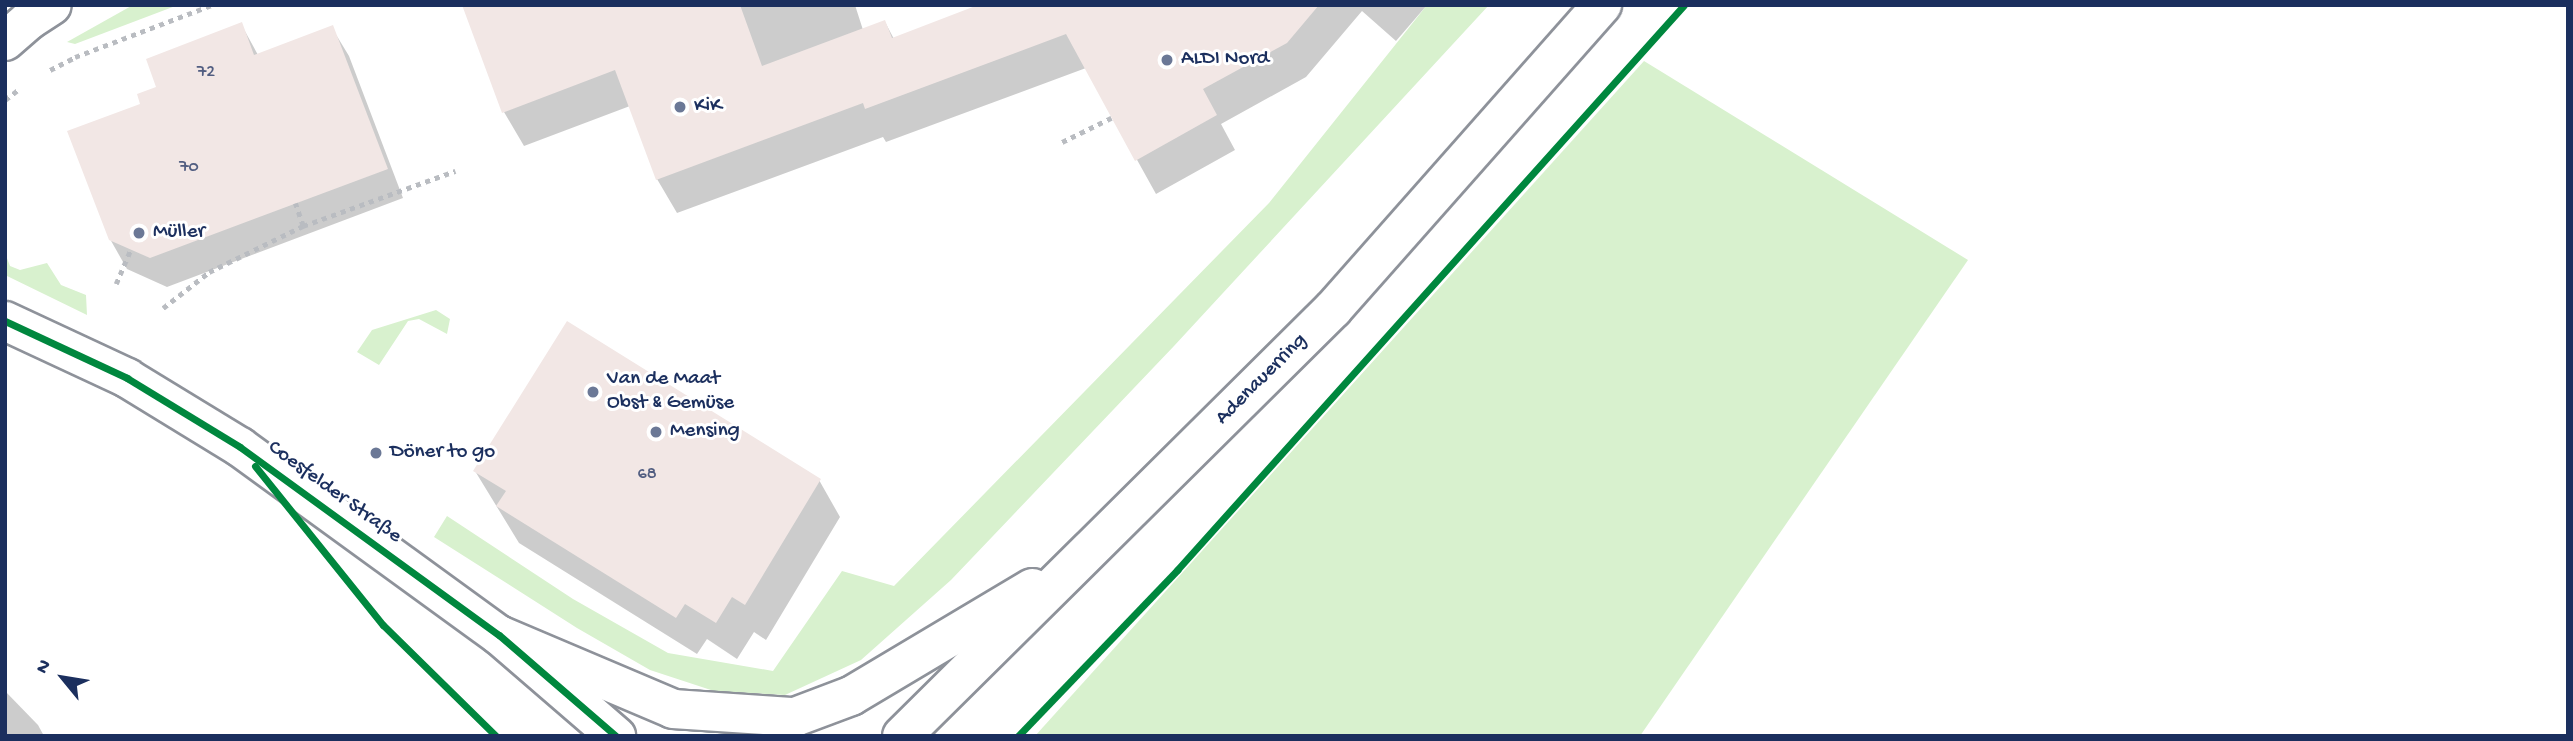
<!DOCTYPE html>
<html>
<head>
<meta charset="utf-8">
<style>
  body { margin:0 }
  #map { position:relative; width:2573px; height:741px; overflow:hidden; background:#fff; font-family:"Gochi Hand",sans-serif }
  div>[style] { position:absolute }
  .green>* { inset:0; background:#d8f1ce }
  .shadow>* { inset:0; background:#0003 }
  .building>* { inset:0; background:#f2e7e5 }
  .path>* { height:4.5px; margin-top:-2.25px; transform-origin:0; background:repeating-linear-gradient(90deg,#b9bcc1 0 5px,transparent 0 10px) }
  .roads { filter:drop-shadow(2px 0 #8e929a) drop-shadow(-2px 0 #8e929a) drop-shadow(0 2px #8e929a) drop-shadow(0 -2px #8e929a) }
  .minor>* { height:38px; margin:-19px; padding:0 19px; transform-origin:19px; border-radius:19px; background:#fff }
  .major>* { height:38px; margin:-19px; padding:0 19px; transform-origin:19px; border-radius:19px; background:#fff }
  .cycleway>* { height:7px; margin:-3.5px; padding:0 3.5px; transform-origin:3.5px; border-radius:3.5px; background:#00873e }
  .dots>* { width:19px; height:19px; translate:-50% -50%; box-sizing:border-box; border:4px solid #fff; border-radius:50% }
  span { translate:-50% -50%; white-space:nowrap; text-align:center; line-height:1.15; -webkit-text-stroke:6px #fff; paint-order:stroke }
  .number-label { font-size:18px; color:#515d80 }
  .number-label span { -webkit-text-stroke-width:0 }
  .poi-label { font-size:21px; color:#1b2f5e }
  .left { translate:0 -50%; text-align:left }
  .street-label { font-size:21px; color:#1b2f5e }
  .frame { position:absolute; inset:0; border:7px solid #1b2f5e; pointer-events:none }
  .north { position:absolute; left:28px; top:643px; width:70px; height:70px; -webkit-text-stroke:5px #fff; paint-order:stroke; rotate:300deg; font-size:19px; font-weight:700; line-height:28px; text-align:center; color:#1b2f5e }
  .north::after { content:''; display:block; margin:auto; width:24px; height:32px; background:#1b2f5e; clip-path:polygon(50% 0,100% 100%,50% 72%,0 100%) }
</style>
</head>
<body>
<div id="map">
  <div class="green">
    <div style="clip-path:polygon(133px 5px,178px 5px,75px 44px,67px 42px)"></div>
    <div style="clip-path:polygon(1427px 5px,1489px 5px,1174px 346px,951px 580px,861px 660px,785px 695px,714px 691px,650px 670px,577px 628px,434px 537px,447px 516px,573px 599px,668px 653px,773px 671px,842px 571px,894px 586px,1269px 203px)"></div>
    <div style="clip-path:polygon(1644px 61px,1968px 260px,1640px 736px,1035px 736px)"></div>
    <div style="clip-path:polygon(5px 253px,10px 266px,20px 270px,47px 263px,61px 285px,86px 295px,87px 315px,5px 275px)"></div>
    <div style="clip-path:polygon(436px 310px,450px 319px,447px 334px,419px 319px,408px 321px,379px 365px,357px 352px,372px 330px)"></div>
  </div>
  <div class="shadow">
    <div style="clip-path:polygon(464px 5px,855px 5px,863px 30px,885px 22px,894px 39px,983px 5px,1427px 5px,1396px 41px,1362px 11px,1306px 77px,1221px 124px,1235px 150px,1156px 194px,1086px 68px,886px 142px,883px 137px,677px 213px,657px 179px,630px 106px,524px 146px,504px 112px)"></div>
    <div style="clip-path:polygon(241px 24px,258px 55px,332px 28px,349px 56px,403px 198px,167px 287px,127px 269px,110px 239px,142px 105px)"></div>
    <div style="clip-path:polygon(475px 471px,819px 480px,840px 517px,766px 640px,754px 632px,737px 659px,707px 639px,697px 654px,519px 543px)"></div>
    <div style="clip-path:polygon(5px 691px,38px 725px,44px 736px,5px 736px)"></div>
  </div>
  <div class="building">
    <div style="clip-path:polygon(462px 5px,740px 5px,762px 66px,885px 20px,892px 38px,978px 5px,1319px 5px,1287px 43px,1203px 89px,1217px 115px,1135px 161px,1066px 34px,865px 109px,863px 103px,656px 180px,615px 70px,502px 113px)"></div>
    <div style="clip-path:polygon(242px 22px,254px 55px,333px 25px,388px 169px,150px 258px,109px 240px,67px 131px,140px 104px,137px 94px,156px 87px,146px 59px)"></div>
    <div style="clip-path:polygon(567px 321px,821px 479px,745px 605px,732px 597px,716px 623px,685px 604px,676px 618px,496px 506px,506px 491px,473px 471px)"></div>
  </div>
  <div class="path">
    <div style="left:50px;top:70px;width:28px;rotate:-27deg"></div>
    <div style="left:75px;top:57px;width:147px;rotate:-20.8deg"></div>
    <div style="left:5px;top:100px;width:18px;rotate:-38deg"></div>
    <div style="left:1062px;top:142px;width:55px;rotate:-26.1deg"></div>
    <div style="left:303px;top:226px;width:162px;rotate:-19.9deg"></div>
    <div style="left:116px;top:284px;width:38px;rotate:-67deg"></div>
    <div style="left:163px;top:308px;width:58px;rotate:-38deg"></div>
    <div style="left:209px;top:272px;width:105px;rotate:-26.1deg"></div>
    <div style="left:303px;top:226px;width:24px;rotate:-109deg"></div>
  </div>
  <div class="roads">
    <div class="minor">
      <div style="left:5px;top:41px;width:32px;rotate:-41deg"></div>
      <div style="left:29px;top:20px;width:27px;rotate:-33deg"></div>
      <div style="left:5px;top:321px;width:135px;rotate:25deg"></div>
      <div style="left:127px;top:378px;width:132px;rotate:31.4deg"></div>
      <div style="left:240px;top:447px;width:320px;rotate:36deg"></div>
      <div style="left:499px;top:635px;width:155px;rotate:40.8deg"></div>
    </div>
    <div class="major">
      <div style="left:499px;top:635px;width:189px;rotate:23deg"></div>
      <div style="left:673px;top:709px;width:122px;rotate:3.8deg"></div>
      <div style="left:795px;top:717px;width:60px;rotate:-20.6deg"></div>
      <div style="left:851px;top:696px;width:211px;rotate:-30.8deg"></div>
      <div style="left:902px;top:736px;width:607px;rotate:-44.73deg"></div>
      <div style="left:1333px;top:309px;width:406px;rotate:-48.5deg"></div>
    </div>
  </div>
  <div class="cycleway">
    <div style="left:5px;top:321px;width:135px;rotate:25deg"></div>
    <div style="left:127px;top:378px;width:132px;rotate:31.4deg"></div>
    <div style="left:240px;top:447px;width:320px;rotate:36deg"></div>
    <div style="left:499px;top:635px;width:155px;rotate:40.8deg"></div>
    <div style="left:255px;top:466px;width:204px;rotate:51.2deg"></div>
    <div style="left:383px;top:625px;width:158px;rotate:44.5deg"></div>
    <div style="left:1018px;top:736px;width:230px;rotate:-46.2deg"></div>
    <div style="left:1177px;top:570px;width:759px;rotate:-48.1deg"></div>
  </div>
  <div class="dots">
    <div style="left:1167px;top:60px;background:#6b7896"></div>
    <div style="left:680px;top:107px;background:#6b7896"></div>
    <div style="left:139px;top:233px;background:#6b7896"></div>
    <div style="left:593px;top:392px;background:#6b7896"></div>
    <div style="left:656px;top:432px;background:#6b7896"></div>
    <div style="left:376px;top:453px;background:#6b7896"></div>
  </div>
  <div class="number-label">
    <span style="left:206px;top:73px">72</span>
    <span style="left:189px;top:168px">70</span>
    <span style="left:647px;top:475px">68</span>
  </div>
  <div class="poi-label">
    <span class="left" style="left:1181px;top:60px">ALDI Nord</span>
    <span class="left" style="left:694px;top:107px">KiK</span>
    <span class="left" style="left:153px;top:233px">Müller</span>
    <span class="left" style="left:607px;top:392px">Van de Maat<br>Obst &amp; Gemüse</span>
    <span class="left" style="left:670px;top:432px">Mensing</span>
    <span class="left" style="left:390px;top:453px">Döner to go</span>
  </div>
  <div class="street-label">
    <span style="left:1262px;top:380px;rotate:-45deg">Adenauerring</span>
    <span style="left:334px;top:493px;rotate:36deg">Coesfelder Straße</span>
  </div>
  <div class="frame"></div>
  <div class="north">N</div>
</div>
</body>
</html>
